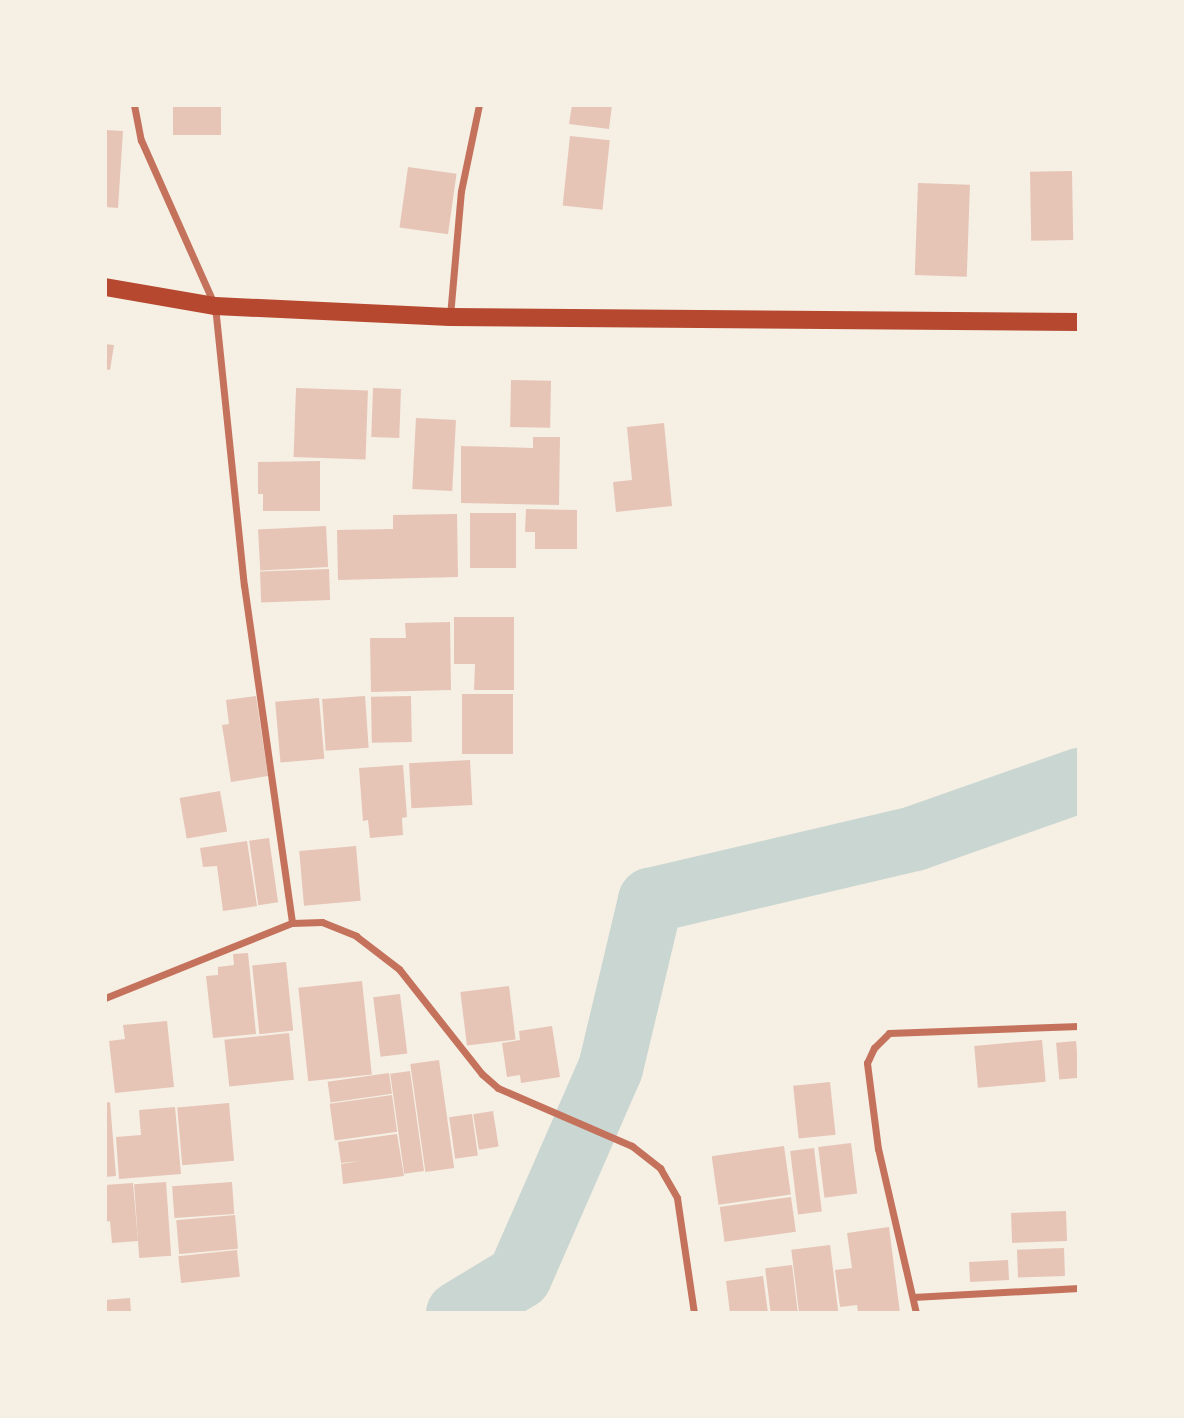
<!DOCTYPE html>
<html>
<head>
<meta charset="utf-8">
<style>
  body { margin:0 }
  #map { position:relative; width:1184px; height:1418px; overflow:hidden; background:#f6efe4; font-family:"Alegreya Sans",sans-serif }
  div>[style] { position:absolute }
  .river>* { height:65px; margin:-32.5px; padding:0 32.5px; transform-origin:32.5px; border-radius:32.5px; background:#c9d6d2 }
  .building>* { inset:0; background:#e6c5b7; transform-origin:0 0 }
  .minor>* { height:7px; margin:-3.5px; padding:0 3.5px; transform-origin:3.5px; border-radius:3.5px; background:#c5725c }
  .primary>* { height:18px; margin:-9px; padding:0 9px; transform-origin:9px; border-radius:9px; background:#b5482f }
  span { translate:-50% -50%; white-space:nowrap; text-align:center; line-height:1.15; -webkit-text-stroke:5px #f6efe4; paint-order:stroke }
  .frame { position:absolute; inset:0; border:107px solid #f6efe4; pointer-events:none }
</style>
</head>
<body>
<div id="map">
  <div class="river">
    <div style="left:458px;top:1313px;width:71px;rotate:-31.2deg"></div>
    <div style="left:519px;top:1276px;width:227px;rotate:-66.4deg"></div>
    <div style="left:610px;top:1068px;width:173px;rotate:-76.6deg"></div>
    <div style="left:650px;top:900px;width:271px;rotate:-13.2deg"></div>
    <div style="left:914px;top:838px;width:175px;rotate:-19.4deg"></div>
  </div>
  <div class="building">
    <div style="left:173px;top:105px;width:48px;height:30px"></div>
    <div style="clip-path:polygon(572px 105px,612px 105px,609px 129px,569px 124px)"></div>
    <div style="clip-path:polygon(105px 130px,123px 131px,118px 208px,105px 207px)"></div>
    <div style="left:570px;top:136px;width:40px;height:70px;rotate:6deg"></div>
    <div style="left:408px;top:167px;width:49px;height:61px;rotate:8deg"></div>
    <div style="left:1072px;top:171px;width:69px;height:42px;rotate:89deg"></div>
    <div style="left:918px;top:183px;width:52px;height:92px;rotate:2deg"></div>
    <div style="clip-path:polygon(105px 344px,114px 345px,110px 370px,105px 369px)"></div>
    <div style="left:511px;top:380px;width:40px;height:47px;rotate:1deg"></div>
    <div style="left:296px;top:388px;width:72px;height:69px;rotate:2deg"></div>
    <div style="left:373px;top:388px;width:28px;height:49px;rotate:2deg"></div>
    <div style="left:416px;top:418px;width:40px;height:71px;rotate:3deg"></div>
    <div style="clip-path:polygon(664px 423px,672px 506px,616px 512px,613px 482px,632px 480px,627px 427px)"></div>
    <div style="clip-path:polygon(533px 437px,560px 437px,559px 505px,461px 503px,461px 446px,533px 448px)"></div>
    <div style="clip-path:polygon(320px 461px,320px 511px,263px 511px,263px 494px,258px 494px,258px 462px)"></div>
    <div style="clip-path:polygon(526px 509px,577px 510px,577px 549px,535px 549px,535px 532px,525px 532px)"></div>
    <div style="left:470px;top:513px;width:46px;height:55px"></div>
    <div style="clip-path:polygon(457px 514px,458px 577px,338px 580px,337px 530px,393px 529px,393px 515px)"></div>
    <div style="left:326px;top:526px;width:41px;height:68px;rotate:87deg"></div>
    <div style="left:329px;top:569px;width:31px;height:69px;rotate:88deg"></div>
    <div style="clip-path:polygon(454px 617px,514px 617px,514px 690px,474px 690px,475px 664px,454px 664px)"></div>
    <div style="clip-path:polygon(450px 622px,451px 690px,371px 692px,370px 638px,406px 638px,405px 623px)"></div>
    <div style="left:462px;top:694px;width:51px;height:60px"></div>
    <div style="clip-path:polygon(256px 696px,268px 776px,231px 782px,222px 725px,229px 724px,226px 700px)"></div>
    <div style="left:365px;top:696px;width:52px;height:43px;rotate:86deg"></div>
    <div style="left:411px;top:696px;width:46px;height:40px;rotate:89deg"></div>
    <div style="left:319px;top:698px;width:61px;height:44px;rotate:85deg"></div>
    <div style="left:470px;top:760px;width:45px;height:61px;rotate:87deg"></div>
    <div style="clip-path:polygon(403px 765px,407px 817px,402px 818px,403px 835px,370px 838px,368px 820px,363px 821px,359px 768px)"></div>
    <div style="left:220px;top:791px;width:41px;height:41px;rotate:80deg"></div>
    <div style="left:269px;top:838px;width:65px;height:20px;rotate:82deg"></div>
    <div style="clip-path:polygon(247px 841px,257px 906px,223px 911px,217px 866px,203px 867px,200px 848px)"></div>
    <div style="left:356px;top:846px;width:55px;height:57px;rotate:85deg"></div>
    <div style="clip-path:polygon(248px 953px,256px 1034px,213px 1038px,206px 976px,218px 975px,218px 967px,234px 965px,233px 954px)"></div>
    <div style="left:286px;top:962px;width:69px;height:34px;rotate:84deg"></div>
    <div style="left:362px;top:981px;width:94px;height:64px;rotate:84deg"></div>
    <div style="left:509px;top:986px;width:54px;height:49px;rotate:83deg"></div>
    <div style="left:400px;top:994px;width:60px;height:27px;rotate:83deg"></div>
    <div style="clip-path:polygon(167px 1021px,174px 1087px,115px 1093px,109px 1041px,125px 1039px,123px 1025px)"></div>
    <div style="clip-path:polygon(552px 1026px,560px 1077px,521px 1083px,520px 1075px,507px 1077px,502px 1043px,520px 1040px,519px 1031px)"></div>
    <div style="left:289px;top:1033px;width:47px;height:65px;rotate:84deg"></div>
    <div style="left:1042px;top:1040px;width:42px;height:68px;rotate:85deg"></div>
    <div style="left:1076px;top:1041px;width:37px;height:20px;rotate:85deg"></div>
    <div style="left:439px;top:1060px;width:109px;height:29px;rotate:82deg"></div>
    <div style="left:410px;top:1071px;width:101px;height:20px;rotate:82deg"></div>
    <div style="left:389px;top:1073px;width:21px;height:62px;rotate:82deg"></div>
    <div style="left:830px;top:1082px;width:53px;height:37px;rotate:84deg"></div>
    <div style="left:392px;top:1095px;width:37px;height:63px;rotate:82deg"></div>
    <div style="clip-path:polygon(110px 1102px,116px 1176px,105px 1177px,105px 1103px)"></div>
    <div style="left:229px;top:1103px;width:58px;height:52px;rotate:85deg"></div>
    <div style="clip-path:polygon(175px 1107px,181px 1174px,119px 1179px,116px 1137px,141px 1135px,139px 1110px)"></div>
    <div style="left:493px;top:1111px;width:36px;height:20px;rotate:81deg"></div>
    <div style="left:472px;top:1114px;width:42px;height:23px;rotate:82deg"></div>
    <div style="clip-path:polygon(397px 1134px,404px 1176px,343px 1184px,341px 1164px,361px 1161px,341px 1163px,338px 1142px)"></div>
    <div style="left:851px;top:1143px;width:51px;height:33px;rotate:83deg"></div>
    <div style="left:784px;top:1146px;width:49px;height:73px;rotate:82deg"></div>
    <div style="left:814px;top:1148px;width:64px;height:24px;rotate:83deg"></div>
    <div style="left:166px;top:1182px;width:74px;height:32px;rotate:86deg"></div>
    <div style="left:232px;top:1182px;width:32px;height:60px;rotate:86deg"></div>
    <div style="clip-path:polygon(133px 1183px,138px 1241px,112px 1243px,110px 1221px,105px 1222px,105px 1185px)"></div>
    <div style="left:791px;top:1197px;width:35px;height:72px;rotate:82deg"></div>
    <div style="left:1066px;top:1211px;width:30px;height:55px;rotate:88deg"></div>
    <div style="left:235px;top:1215px;width:34px;height:59px;rotate:85deg"></div>
    <div style="clip-path:polygon(889px 1227px,900px 1313px,858px 1313px,857px 1305px,840px 1307px,835px 1270px,852px 1268px,847px 1233px)"></div>
    <div style="left:830px;top:1245px;width:68px;height:39px;rotate:83deg"></div>
    <div style="left:1064px;top:1248px;width:28px;height:47px;rotate:88deg"></div>
    <div style="left:237px;top:1250px;width:27px;height:59px;rotate:84deg"></div>
    <div style="left:1008px;top:1260px;width:20px;height:39px;rotate:87deg"></div>
    <div style="left:792px;top:1265px;width:48px;height:27px;rotate:83deg"></div>
    <div style="clip-path:polygon(763px 1276px,768px 1313px,730px 1313px,726px 1281px)"></div>
    <div style="clip-path:polygon(130px 1298px,131px 1313px,105px 1313px,105px 1300px)"></div>
  </div>
  <div class="minor">
    <div style="left:134px;top:105px;width:36px;rotate:79deg"></div>
    <div style="left:141px;top:140px;width:182px;rotate:66deg"></div>
    <div style="left:215px;top:306px;width:281px;rotate:84.1deg"></div>
    <div style="left:244px;top:585px;width:341px;rotate:81.9deg"></div>
    <div style="left:450px;top:316px;width:125px;rotate:-85deg"></div>
    <div style="left:461px;top:191px;width:88px;rotate:-78.2deg"></div>
    <div style="left:105px;top:998px;width:201px;rotate:-21.9deg"></div>
    <div style="left:292px;top:923px;width:30px;rotate:-2deg"></div>
    <div style="left:322px;top:922px;width:37px;rotate:22deg"></div>
    <div style="left:356px;top:936px;width:54px;rotate:37.5deg"></div>
    <div style="left:399px;top:969px;width:134px;rotate:51.7deg"></div>
    <div style="left:482px;top:1074px;width:21px;rotate:41deg"></div>
    <div style="left:498px;top:1088px;width:146px;rotate:23.4deg"></div>
    <div style="left:632px;top:1146px;width:36px;rotate:38deg"></div>
    <div style="left:660px;top:1168px;width:34px;rotate:60deg"></div>
    <div style="left:677px;top:1198px;width:116px;rotate:81.6deg"></div>
    <div style="left:913px;top:1297px;width:166px;rotate:-3.1deg"></div>
    <div style="left:916px;top:1313px;width:168px;rotate:-103deg"></div>
    <div style="left:878px;top:1149px;width:87px;rotate:-97.3deg"></div>
    <div style="left:867px;top:1063px;width:17px;rotate:-65deg"></div>
    <div style="left:874px;top:1048px;width:21px;rotate:-45deg"></div>
    <div style="left:889px;top:1033px;width:190px;rotate:-2.1deg"></div>
  </div>
  <div class="primary">
    <div style="left:105px;top:287px;width:112px;rotate:9.8deg"></div>
    <div style="left:215px;top:306px;width:235px;rotate:2.7deg"></div>
    <div style="left:450px;top:317px;width:629px;rotate:0.46deg"></div>
  </div>
  <div class="frame"></div>
</div>
</body>
</html>
